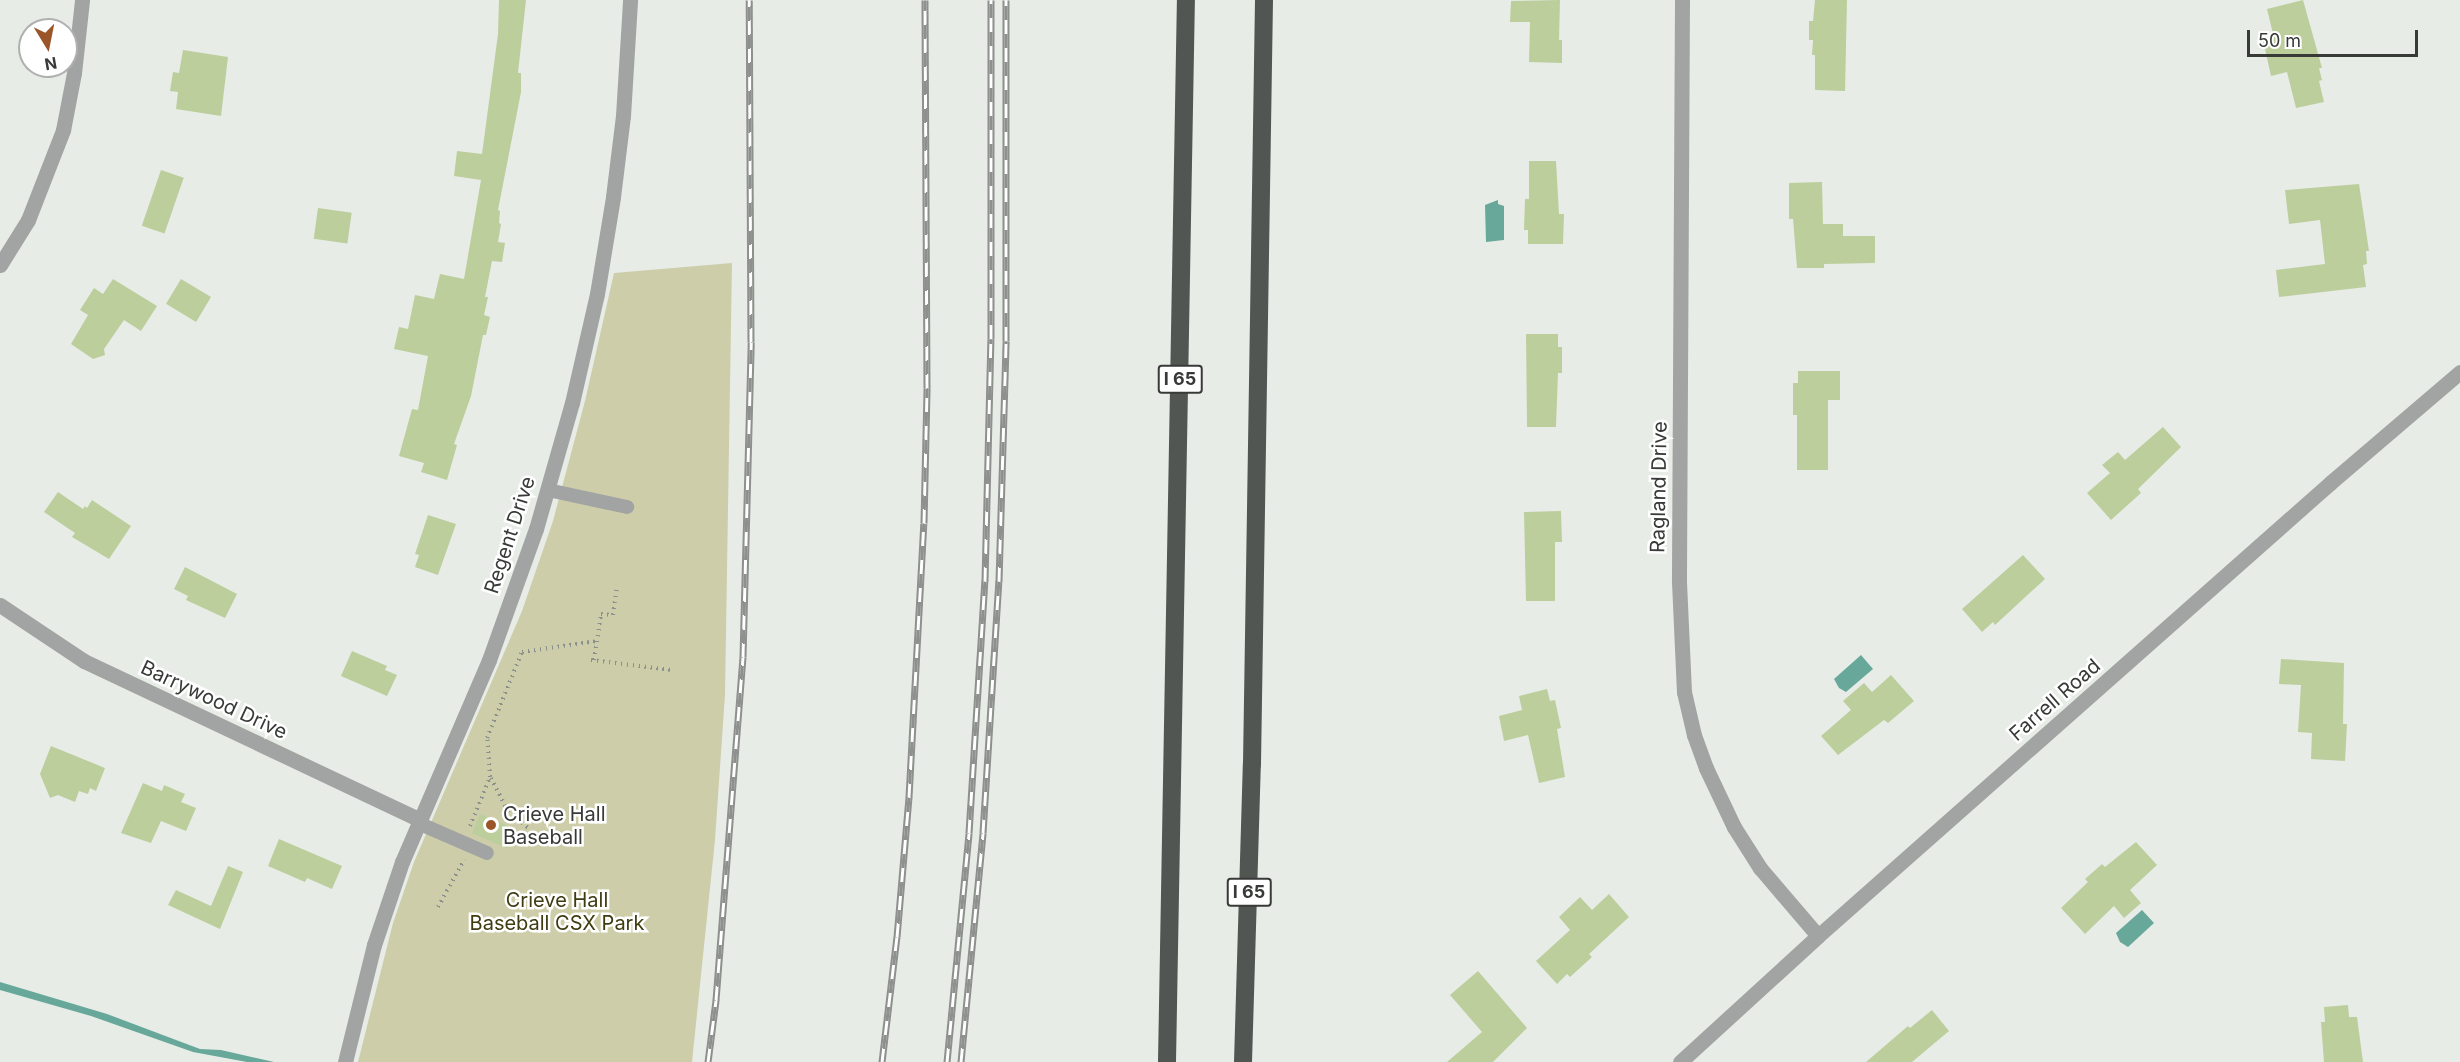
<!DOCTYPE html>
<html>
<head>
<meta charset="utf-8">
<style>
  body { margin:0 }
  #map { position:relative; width:2460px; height:1062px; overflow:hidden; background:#e7ece7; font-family:Inter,sans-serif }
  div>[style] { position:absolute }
  .green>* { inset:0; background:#cecdaa }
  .water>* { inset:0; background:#67a89a }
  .building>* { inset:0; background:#bcce9c; transform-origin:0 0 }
  .path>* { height:4px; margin-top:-2px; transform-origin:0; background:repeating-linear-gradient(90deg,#8c908c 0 1.5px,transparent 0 6px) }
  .service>* { height:14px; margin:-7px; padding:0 7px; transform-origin:7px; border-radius:7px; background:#a2a4a3 }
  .minor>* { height:15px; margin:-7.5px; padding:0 7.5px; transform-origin:7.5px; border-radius:7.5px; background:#a2a4a3 }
  .motorway>* { height:18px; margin:-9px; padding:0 9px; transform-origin:9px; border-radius:9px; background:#515653 }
  .rail>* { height:7px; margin-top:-3.5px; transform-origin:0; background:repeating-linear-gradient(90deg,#fff 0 14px,#8d908d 0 28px); box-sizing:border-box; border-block:2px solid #8d908d }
  .dots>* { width:16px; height:16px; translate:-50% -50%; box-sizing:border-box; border:3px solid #fff; border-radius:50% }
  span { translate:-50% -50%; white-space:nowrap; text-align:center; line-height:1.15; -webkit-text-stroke:5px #fff; paint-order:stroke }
  .shield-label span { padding:2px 4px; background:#fff; border:2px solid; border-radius:4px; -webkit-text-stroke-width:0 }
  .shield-label { font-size:18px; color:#383a38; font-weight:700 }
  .street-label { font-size:20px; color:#383a38 }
  .poi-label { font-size:20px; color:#383a38 }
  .left { translate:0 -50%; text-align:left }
  .park-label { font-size:20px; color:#3f3c12 }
  .north { position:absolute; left:18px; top:18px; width:60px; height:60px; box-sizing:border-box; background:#fff; border:2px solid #afb0af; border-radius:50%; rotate:170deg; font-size:16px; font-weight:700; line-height:24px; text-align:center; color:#383a38 }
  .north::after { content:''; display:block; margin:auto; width:21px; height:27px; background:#9a5629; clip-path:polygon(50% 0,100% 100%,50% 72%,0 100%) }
  .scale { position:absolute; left:2247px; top:30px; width:171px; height:27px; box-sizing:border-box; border:3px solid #383a38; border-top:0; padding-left:8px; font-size:18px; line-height:21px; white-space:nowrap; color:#383a38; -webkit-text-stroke:4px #fff; paint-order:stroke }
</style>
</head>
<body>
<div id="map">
  <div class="green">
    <div style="clip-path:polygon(732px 263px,725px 695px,715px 840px,692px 1062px,358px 1062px,393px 923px,414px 862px,522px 611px,553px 521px,585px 401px,614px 273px)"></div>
  </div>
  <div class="water">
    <div style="clip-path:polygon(1498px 200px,1498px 204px,1504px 206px,1504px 240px,1486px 242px,1485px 205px)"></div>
    <div style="clip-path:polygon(1861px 655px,1873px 669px,1846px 692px,1839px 688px,1834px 679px)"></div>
    <div style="clip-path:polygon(2142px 910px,2154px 923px,2128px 947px,2120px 942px,2116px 933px)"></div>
    <div style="clip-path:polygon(0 982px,107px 1014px,200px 1049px,221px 1050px,274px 1062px,247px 1062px,193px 1052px,91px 1016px,0 990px)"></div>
  </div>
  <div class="building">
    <div style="clip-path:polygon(499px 0,526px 0,518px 73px,521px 73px,521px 92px,498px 210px,500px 211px,499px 223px,501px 224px,498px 242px,505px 243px,502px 262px,492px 261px,485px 297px,488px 297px,484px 315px,490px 317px,486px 335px,483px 335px,471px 396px,454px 444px,457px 445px,447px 480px,421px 472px,424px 463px,399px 456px,412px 409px,418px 410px,428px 356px,394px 349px,399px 327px,408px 329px,415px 295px,434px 299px,440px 274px,464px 279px,481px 180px,454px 176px,457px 151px,482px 154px,498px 34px)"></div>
    <div style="clip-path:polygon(1560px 0,1559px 40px,1562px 40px,1562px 63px,1529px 62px,1530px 22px,1510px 22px,1511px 1px)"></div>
    <div style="clip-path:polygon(1815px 0,1847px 0,1845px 91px,1815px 90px,1815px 55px,1812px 55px,1813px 40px,1809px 40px,1809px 21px,1813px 21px)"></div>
    <div style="clip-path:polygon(2303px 0,2322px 68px,2319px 68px,2322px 80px,2319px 81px,2324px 102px,2296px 108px,2287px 72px,2271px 76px,2263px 40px,2274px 38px,2267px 9px)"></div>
    <div style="clip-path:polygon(183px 50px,228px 57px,221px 116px,176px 109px,178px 92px,170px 91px,173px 72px,179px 73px)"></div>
    <div style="clip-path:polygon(1529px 161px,1556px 161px,1559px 214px,1564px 214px,1563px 244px,1528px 244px,1528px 230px,1524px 230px,1525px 199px,1529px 199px)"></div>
    <div style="left:161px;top:170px;width:24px;height:59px;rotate:19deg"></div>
    <div style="clip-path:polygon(1822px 182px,1823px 224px,1843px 224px,1843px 236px,1875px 236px,1875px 263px,1824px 264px,1824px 268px,1797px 268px,1793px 219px,1789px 219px,1789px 183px)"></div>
    <div style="clip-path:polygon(2359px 184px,2369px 251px,2366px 251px,2367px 264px,2363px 265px,2366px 287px,2279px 297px,2276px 270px,2325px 264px,2320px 220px,2289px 224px,2285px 190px)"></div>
    <div style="left:318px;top:208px;width:34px;height:31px;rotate:8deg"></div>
    <div style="clip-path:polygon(113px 279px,157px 306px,141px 331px,124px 320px,104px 349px,105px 355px,93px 359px,71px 344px,88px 315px,80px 310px,94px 288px,103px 294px)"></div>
    <div style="left:181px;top:279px;width:35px;height:29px;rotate:31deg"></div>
    <div style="clip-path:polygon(1526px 334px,1558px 334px,1558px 347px,1562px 347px,1562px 373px,1558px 373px,1556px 427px,1527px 427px)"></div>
    <div style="clip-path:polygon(1798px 371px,1840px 371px,1840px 400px,1828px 400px,1828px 470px,1797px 470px,1797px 415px,1793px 415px,1793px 383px,1798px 383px)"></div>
    <div style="clip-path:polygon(2163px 427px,2181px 447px,2138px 489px,2141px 493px,2111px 520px,2087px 493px,2110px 473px,2102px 465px,2118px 452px,2125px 460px)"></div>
    <div style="clip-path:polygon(58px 492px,83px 509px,85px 506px,87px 508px,92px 500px,131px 526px,109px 559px,72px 537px,75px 533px,44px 512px)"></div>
    <div style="clip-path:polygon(1561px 511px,1562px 542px,1555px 542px,1555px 601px,1526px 601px,1524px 512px)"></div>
    <div style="clip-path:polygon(428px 515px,456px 524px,438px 575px,415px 567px,419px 555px,415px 554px)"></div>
    <div style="clip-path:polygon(2023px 555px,2045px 579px,1995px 625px,1993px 622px,1982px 632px,1962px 609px)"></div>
    <div style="clip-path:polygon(185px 567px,237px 594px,225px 618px,186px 600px,188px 596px,174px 589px)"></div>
    <div style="clip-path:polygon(352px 651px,387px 666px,385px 670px,397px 675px,387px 696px,341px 676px)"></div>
    <div style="clip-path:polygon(2281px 659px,2344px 663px,2343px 724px,2347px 724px,2345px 761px,2311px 759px,2312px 733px,2298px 732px,2301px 685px,2279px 684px)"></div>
    <div style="clip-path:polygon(1891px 675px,1914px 701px,1888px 723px,1884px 720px,1838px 755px,1821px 736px,1851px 710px,1843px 701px,1864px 683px,1872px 692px)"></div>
    <div style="clip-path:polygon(1547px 689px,1550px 701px,1555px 700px,1561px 728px,1557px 729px,1565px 777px,1539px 783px,1528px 735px,1504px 741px,1499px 716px,1522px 710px,1519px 696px)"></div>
    <div style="clip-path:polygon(51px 746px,105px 768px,96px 791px,90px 788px,88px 794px,79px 791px,75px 802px,58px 795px,50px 798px,40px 774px)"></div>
    <div style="clip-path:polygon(143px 783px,162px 791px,164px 785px,185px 794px,181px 802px,196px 808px,186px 831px,161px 821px,151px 843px,121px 833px)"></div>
    <div style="left:480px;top:814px;width:40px;height:21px;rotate:23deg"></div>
    <div style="clip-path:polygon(279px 839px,342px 866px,332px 889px,307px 878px,305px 882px,268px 866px)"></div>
    <div style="clip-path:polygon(2136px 842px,2157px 865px,2130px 890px,2141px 903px,2124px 918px,2114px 906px,2085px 934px,2061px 908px,2088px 882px,2085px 879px,2102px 864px,2105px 867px)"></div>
    <div style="clip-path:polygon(228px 866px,243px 872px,220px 929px,168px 905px,176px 890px,211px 906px)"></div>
    <div style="clip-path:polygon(1609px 894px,1629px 917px,1589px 954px,1592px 957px,1570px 977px,1567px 974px,1557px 984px,1536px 961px,1570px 930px,1559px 917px,1580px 897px,1592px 910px)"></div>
    <div style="clip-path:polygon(1478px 971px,1527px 1028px,1493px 1062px,1447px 1062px,1482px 1032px,1450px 995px)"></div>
    <div style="clip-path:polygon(2348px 1005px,2349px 1017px,2357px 1017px,2363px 1062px,2324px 1062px,2321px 1022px,2325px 1022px,2324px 1007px)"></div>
    <div style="clip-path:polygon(1932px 1010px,1949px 1031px,1912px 1062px,1866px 1062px,1908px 1026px,1910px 1028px)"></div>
  </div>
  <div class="path">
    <div style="left:591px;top:660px;width:82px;rotate:7deg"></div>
    <div style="left:594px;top:660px;width:47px;rotate:-81.3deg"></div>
    <div style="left:601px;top:614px;width:12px;rotate:5deg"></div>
    <div style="left:613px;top:615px;width:29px;rotate:-82deg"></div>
    <div style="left:491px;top:778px;width:37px;rotate:63deg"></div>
    <div style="left:508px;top:811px;width:30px;rotate:40deg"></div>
    <div style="left:470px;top:826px;width:53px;rotate:-67.8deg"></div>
    <div style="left:490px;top:777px;width:39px;rotate:-94deg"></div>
    <div style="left:487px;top:738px;width:93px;rotate:-67.9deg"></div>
    <div style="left:522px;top:652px;width:76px;rotate:-8.3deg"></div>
    <div style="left:438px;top:907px;width:54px;rotate:-61deg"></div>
  </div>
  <div class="service">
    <div style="left:548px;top:490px;width:81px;rotate:12.1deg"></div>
    <div style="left:418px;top:823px;width:75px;rotate:23.5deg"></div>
  </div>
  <div class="minor">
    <div style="left:1682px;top:0;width:582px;rotate:90.3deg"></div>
    <div style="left:1679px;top:582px;width:110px;rotate:87.4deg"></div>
    <div style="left:1684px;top:692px;width:44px;rotate:76.9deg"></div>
    <div style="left:1694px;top:735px;width:35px;rotate:70deg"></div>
    <div style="left:1706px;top:768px;width:65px;rotate:64.6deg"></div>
    <div style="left:1734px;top:827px;width:49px;rotate:57.6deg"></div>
    <div style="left:1760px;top:868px;width:89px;rotate:49.5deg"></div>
    <div style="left:0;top:265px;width:53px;rotate:-58.1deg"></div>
    <div style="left:28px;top:220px;width:97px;rotate:-68.7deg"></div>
    <div style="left:63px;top:130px;width:58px;rotate:-79.1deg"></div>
    <div style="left:74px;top:73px;width:73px;rotate:-83.7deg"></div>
    <div style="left:0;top:605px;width:101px;rotate:33.7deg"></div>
    <div style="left:84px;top:661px;width:370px;rotate:25.3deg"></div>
    <div style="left:345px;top:1062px;width:121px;rotate:-76.1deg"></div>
    <div style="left:374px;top:945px;width:88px;rotate:-71.4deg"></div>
    <div style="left:402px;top:862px;width:220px;rotate:-66.7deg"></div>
    <div style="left:489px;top:660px;width:139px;rotate:-70.3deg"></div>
    <div style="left:536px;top:529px;width:131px;rotate:-74.1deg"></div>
    <div style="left:572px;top:403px;width:112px;rotate:-77.1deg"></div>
    <div style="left:597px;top:294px;width:98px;rotate:-80.6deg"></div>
    <div style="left:613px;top:197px;width:82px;rotate:-83deg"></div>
    <div style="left:623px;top:116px;width:116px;rotate:-86.5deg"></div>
    <div style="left:1680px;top:1062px;width:187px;rotate:-42.4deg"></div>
    <div style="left:1818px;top:936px;width:684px;rotate:-41.5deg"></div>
    <div style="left:2330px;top:483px;width:171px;rotate:-40.5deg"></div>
  </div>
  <div class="motorway">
    <div style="left:1167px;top:1062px;width:1062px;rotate:-88.98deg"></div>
    <div style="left:1243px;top:1062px;width:298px;rotate:-88.3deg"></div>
    <div style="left:1252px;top:764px;width:764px;rotate:-89.1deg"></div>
  </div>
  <div class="rail">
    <div style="left:708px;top:1062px;width:63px;rotate:-82.6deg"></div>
    <div style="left:716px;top:1000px;width:344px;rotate:-85.5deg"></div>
    <div style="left:743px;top:657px;width:315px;rotate:-88.5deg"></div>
    <div style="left:751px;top:342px;width:342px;rotate:-90.3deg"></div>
    <div style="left:882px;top:1062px;width:126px;rotate:-83.2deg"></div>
    <div style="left:897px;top:937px;width:141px;rotate:-85.1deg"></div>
    <div style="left:909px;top:797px;width:274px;rotate:-86.9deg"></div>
    <div style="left:924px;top:523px;width:135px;rotate:-88.7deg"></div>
    <div style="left:927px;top:388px;width:388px;rotate:-90.3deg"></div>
    <div style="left:947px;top:1062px;width:230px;rotate:-84.5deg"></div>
    <div style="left:969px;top:833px;width:253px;rotate:-86.4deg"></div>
    <div style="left:985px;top:581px;width:242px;rotate:-88.6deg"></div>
    <div style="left:991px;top:339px;width:339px;rotate:-90deg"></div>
    <div style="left:961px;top:1062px;width:230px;rotate:-84.5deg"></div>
    <div style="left:983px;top:833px;width:253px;rotate:-86.4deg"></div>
    <div style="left:999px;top:581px;width:240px;rotate:-88.3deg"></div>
    <div style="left:1006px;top:341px;width:341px;rotate:-90deg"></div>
  </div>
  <div class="dots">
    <div style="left:491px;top:825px;background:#9a5629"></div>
  </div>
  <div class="shield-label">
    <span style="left:1180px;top:379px">I 65</span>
    <span style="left:1249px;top:892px">I 65</span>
  </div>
  <div class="street-label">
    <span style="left:1659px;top:487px;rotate:-89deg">Ragland Drive</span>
    <span style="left:510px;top:535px;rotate:-72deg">Regent Drive</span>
    <span style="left:214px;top:700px;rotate:25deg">Barrywood Drive</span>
    <span style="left:2055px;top:700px;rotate:-41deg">Farrell Road</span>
  </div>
  <div class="poi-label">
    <span class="left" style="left:503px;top:826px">Crieve Hall<br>Baseball</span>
  </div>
  <div class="park-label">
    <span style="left:557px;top:912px">Crieve Hall<br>Baseball CSX Park</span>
  </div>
  <div class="north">N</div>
  <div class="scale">50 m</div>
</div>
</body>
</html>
